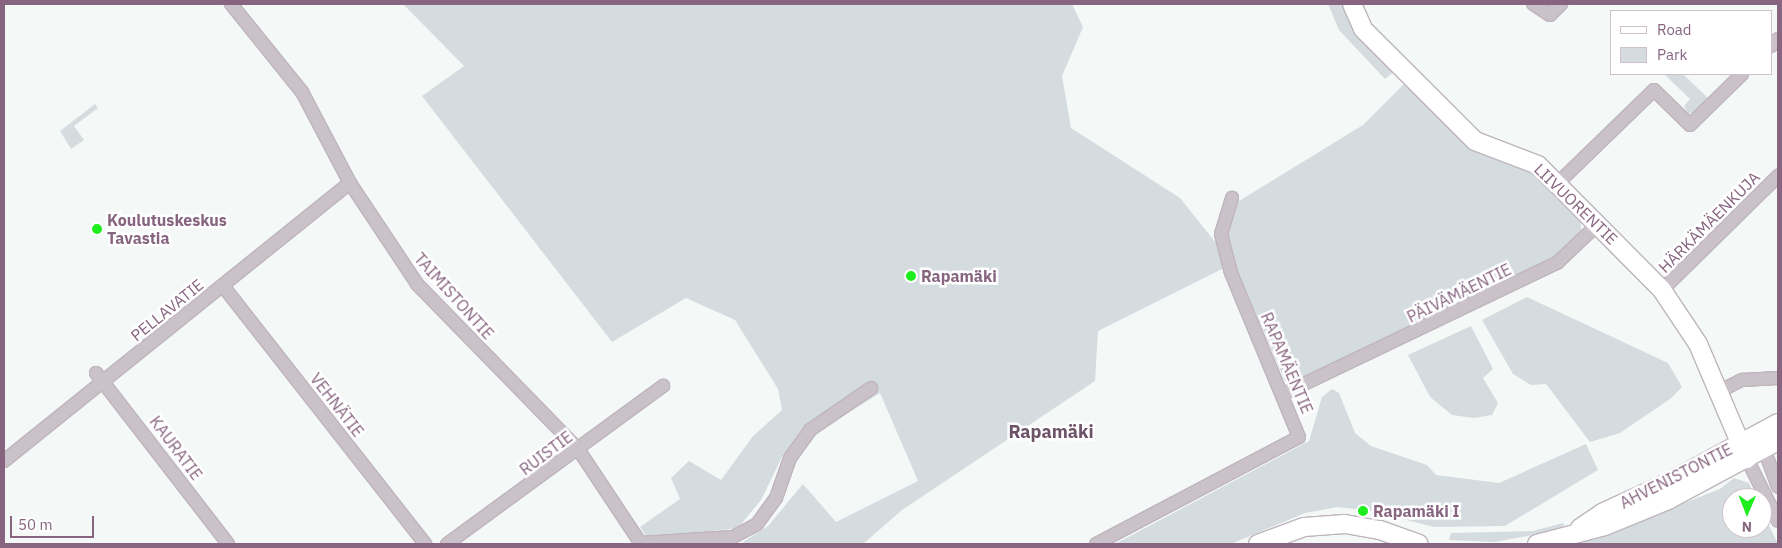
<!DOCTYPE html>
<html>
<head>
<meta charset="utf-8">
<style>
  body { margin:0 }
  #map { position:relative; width:1782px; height:548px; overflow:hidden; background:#f4f8f7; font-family:"IBM Plex Sans",sans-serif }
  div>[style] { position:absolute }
  .green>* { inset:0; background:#d5dce0 }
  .roads { filter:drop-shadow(1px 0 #bfb5bd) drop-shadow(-1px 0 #bfb5bd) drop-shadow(0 1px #bfb5bd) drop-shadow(0 -1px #bfb5bd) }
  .street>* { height:12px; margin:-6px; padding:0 6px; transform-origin:6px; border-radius:6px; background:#cbc2c9 }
  .secondary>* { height:18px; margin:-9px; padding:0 9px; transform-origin:9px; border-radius:9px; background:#fff }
  .dots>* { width:14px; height:14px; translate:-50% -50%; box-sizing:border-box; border:2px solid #fff; border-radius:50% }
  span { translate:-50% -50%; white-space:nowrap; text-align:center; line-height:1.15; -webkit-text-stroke:5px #fff; paint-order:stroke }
  .street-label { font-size:16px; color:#876580 }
  .poi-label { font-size:16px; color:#876580; font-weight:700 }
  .left { translate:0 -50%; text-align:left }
  .neighbourhood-label { font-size:18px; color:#6c5367; font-weight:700 }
  .frame { position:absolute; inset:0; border:5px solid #876580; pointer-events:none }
  .legend { position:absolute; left:1610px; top:10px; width:162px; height:65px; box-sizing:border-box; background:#fff; border:1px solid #cfc1cc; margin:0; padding:6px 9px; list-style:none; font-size:15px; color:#876580 }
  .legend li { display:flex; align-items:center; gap:10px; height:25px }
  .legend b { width:25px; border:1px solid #cfc1cc }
  .north { position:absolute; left:1722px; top:488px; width:50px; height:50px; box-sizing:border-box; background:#fff; border:1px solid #cfc1cc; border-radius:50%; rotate:181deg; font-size:14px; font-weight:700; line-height:20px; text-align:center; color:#876580 }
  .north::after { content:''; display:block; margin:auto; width:18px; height:22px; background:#1eee1e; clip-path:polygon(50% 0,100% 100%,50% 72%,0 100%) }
  .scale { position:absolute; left:10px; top:516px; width:84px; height:22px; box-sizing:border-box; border:2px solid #876580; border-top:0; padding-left:6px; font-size:15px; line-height:18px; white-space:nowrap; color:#876580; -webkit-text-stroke:4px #fff; paint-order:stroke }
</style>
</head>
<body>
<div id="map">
  <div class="green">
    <div style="clip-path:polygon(403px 4px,1072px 4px,1083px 27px,1062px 76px,1071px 128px,1180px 198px,1216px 243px,1224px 268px,1098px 331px,1095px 381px,902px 510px,863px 544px,740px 544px,768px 526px,803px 484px,836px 522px,918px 481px,880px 393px,784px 453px,761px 500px,738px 528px,648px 539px,640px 527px,680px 499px,671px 478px,689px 461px,721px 480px,753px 436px,782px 410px,778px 389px,735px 320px,686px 298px,612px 342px,422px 96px,464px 66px)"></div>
    <div style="clip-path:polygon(1328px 4px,1343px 4px,1347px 14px,1396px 70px,1385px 79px,1339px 30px)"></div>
    <div style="clip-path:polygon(1664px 74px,1683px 74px,1710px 100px,1696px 113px,1688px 113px,1684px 106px,1690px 99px)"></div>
    <div style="clip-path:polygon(1405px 83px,1475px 150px,1534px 172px,1581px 219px,1581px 230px,1555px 256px,1314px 373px,1285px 382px,1237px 269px,1227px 234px,1239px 201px,1363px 125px)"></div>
    <div style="clip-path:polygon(95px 104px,98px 108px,74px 126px,84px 140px,71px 149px,60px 131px)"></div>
    <div style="clip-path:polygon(1527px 297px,1668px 363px,1682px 387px,1670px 399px,1620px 433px,1590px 442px,1546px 384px,1531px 385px,1513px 374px,1482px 320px)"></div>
    <div style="clip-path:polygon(1471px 326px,1493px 369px,1483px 378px,1498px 403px,1492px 415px,1474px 418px,1452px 415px,1430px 397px,1408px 355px)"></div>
    <div style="clip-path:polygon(1332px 389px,1339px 393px,1355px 433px,1371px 446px,1427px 465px,1436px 475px,1499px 483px,1586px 444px,1598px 470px,1505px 526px,1434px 527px,1372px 511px,1338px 507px,1305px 513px,1231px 544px,1115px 544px,1309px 441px,1322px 397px)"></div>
    <div style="clip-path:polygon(1734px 478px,1749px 483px,1755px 498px,1732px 498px,1732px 528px,1762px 528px,1762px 511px,1778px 544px,1580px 544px,1720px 489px)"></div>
    <div style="clip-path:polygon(1563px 523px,1564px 526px,1545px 533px,1494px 542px,1449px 540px,1451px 533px,1533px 531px)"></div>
  </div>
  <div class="roads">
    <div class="street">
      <div style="left:231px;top:4px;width:113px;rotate:51.1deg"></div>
      <div style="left:302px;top:92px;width:103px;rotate:62.2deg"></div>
      <div style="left:350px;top:183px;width:121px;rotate:56.4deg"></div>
      <div style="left:417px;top:284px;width:231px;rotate:45.7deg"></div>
      <div style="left:578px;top:449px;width:114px;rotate:56.4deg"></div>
      <div style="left:1533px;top:4px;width:20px;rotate:33deg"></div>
      <div style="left:1550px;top:15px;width:16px;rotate:-45deg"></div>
      <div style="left:1771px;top:46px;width:10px;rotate:-45deg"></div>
      <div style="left:1557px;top:184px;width:135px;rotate:-44.1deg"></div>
      <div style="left:1654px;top:90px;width:50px;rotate:44.2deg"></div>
      <div style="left:1690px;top:125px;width:73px;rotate:-44.4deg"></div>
      <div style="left:223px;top:286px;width:328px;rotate:51.9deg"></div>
      <div style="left:1662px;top:290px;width:163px;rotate:-44.5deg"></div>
      <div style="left:96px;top:373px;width:216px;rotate:52.3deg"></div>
      <div style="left:1718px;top:392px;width:27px;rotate:-27deg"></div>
      <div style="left:1742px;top:380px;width:36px;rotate:-3deg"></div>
      <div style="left:1283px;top:394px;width:304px;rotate:-25.6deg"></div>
      <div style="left:1557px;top:263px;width:55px;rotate:-43.5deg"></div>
      <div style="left:1764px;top:449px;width:40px;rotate:69.8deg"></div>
      <div style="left:1747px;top:459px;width:69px;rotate:63.4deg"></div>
      <div style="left:4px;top:461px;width:444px;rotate:-38.8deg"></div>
      <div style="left:641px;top:543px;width:92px;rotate:-3.7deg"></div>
      <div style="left:733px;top:537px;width:27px;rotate:-28deg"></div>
      <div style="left:757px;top:524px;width:32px;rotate:-54deg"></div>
      <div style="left:776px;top:498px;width:42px;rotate:-70.7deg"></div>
      <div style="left:790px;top:458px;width:34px;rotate:-54deg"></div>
      <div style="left:810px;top:430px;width:74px;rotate:-34.5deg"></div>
      <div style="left:447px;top:544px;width:268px;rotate:-36.2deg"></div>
      <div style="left:1096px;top:544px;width:229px;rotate:-27.8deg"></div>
      <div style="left:1299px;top:437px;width:178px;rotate:-112.5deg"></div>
      <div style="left:1231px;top:273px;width:40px;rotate:-104.4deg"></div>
      <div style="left:1221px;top:234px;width:38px;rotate:-73deg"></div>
    </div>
    <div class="secondary">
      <div style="left:1352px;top:4px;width:27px;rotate:66deg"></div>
      <div style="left:1363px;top:29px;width:158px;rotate:45deg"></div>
      <div style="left:1475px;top:141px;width:67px;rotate:20.9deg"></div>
      <div style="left:1538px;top:165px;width:176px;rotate:45.2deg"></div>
      <div style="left:1662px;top:290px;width:65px;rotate:56.3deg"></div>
      <div style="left:1698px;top:344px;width:125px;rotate:66.9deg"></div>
      <div style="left:1580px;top:528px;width:27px;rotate:-34deg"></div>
      <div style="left:1602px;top:513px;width:74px;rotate:-24.8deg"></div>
      <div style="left:1669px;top:482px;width:124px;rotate:-28.4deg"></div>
      <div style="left:1258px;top:544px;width:49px;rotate:-20.3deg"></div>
      <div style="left:1304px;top:527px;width:41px;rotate:-4.2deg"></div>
      <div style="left:1345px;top:524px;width:36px;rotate:10deg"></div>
      <div style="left:1380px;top:530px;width:41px;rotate:19.7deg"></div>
      <div style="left:1537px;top:544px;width:70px;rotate:-14.8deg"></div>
      <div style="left:1605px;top:526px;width:68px;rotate:-22.4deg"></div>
      <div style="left:1668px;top:500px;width:125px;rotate:-28.2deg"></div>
    </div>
  </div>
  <div class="dots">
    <div style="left:97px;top:229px;background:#1eee1e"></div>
    <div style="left:911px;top:276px;background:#1eee1e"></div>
    <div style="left:1363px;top:511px;background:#1eee1e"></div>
  </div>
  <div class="street-label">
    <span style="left:1576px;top:204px;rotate:44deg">LIIVUORENTIE</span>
    <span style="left:1709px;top:222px;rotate:-45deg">HÄRKÄMÄENKUJA</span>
    <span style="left:1459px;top:293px;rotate:-26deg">PÄIVÄMÄENTIE</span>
    <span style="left:454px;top:296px;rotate:48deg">TAIMISTONTIE</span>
    <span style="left:167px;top:310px;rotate:-39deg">PELLAVATIE</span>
    <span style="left:1287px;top:363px;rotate:67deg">RAPAMÄENTIE</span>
    <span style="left:337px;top:405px;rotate:52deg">VEHNÄTIE</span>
    <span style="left:176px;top:448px;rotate:53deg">KAURATIE</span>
    <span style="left:546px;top:453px;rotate:-37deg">RUISTIE</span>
    <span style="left:1676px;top:476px;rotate:-27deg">AHVENISTONTIE</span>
  </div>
  <div class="poi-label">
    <span class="left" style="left:107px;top:229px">Koulutuskeskus<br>Tavastia</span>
    <span class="left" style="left:921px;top:276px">Rapamäki</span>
    <span class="left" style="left:1373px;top:511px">Rapamäki I</span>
  </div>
  <div class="neighbourhood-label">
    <span style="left:1051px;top:432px">Rapamäki</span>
  </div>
  <div class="frame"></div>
  <ul class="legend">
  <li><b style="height:6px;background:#fff"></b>Road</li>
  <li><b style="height:14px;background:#d5dce0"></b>Park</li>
  </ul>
  <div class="north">N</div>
  <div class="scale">50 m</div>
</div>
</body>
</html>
